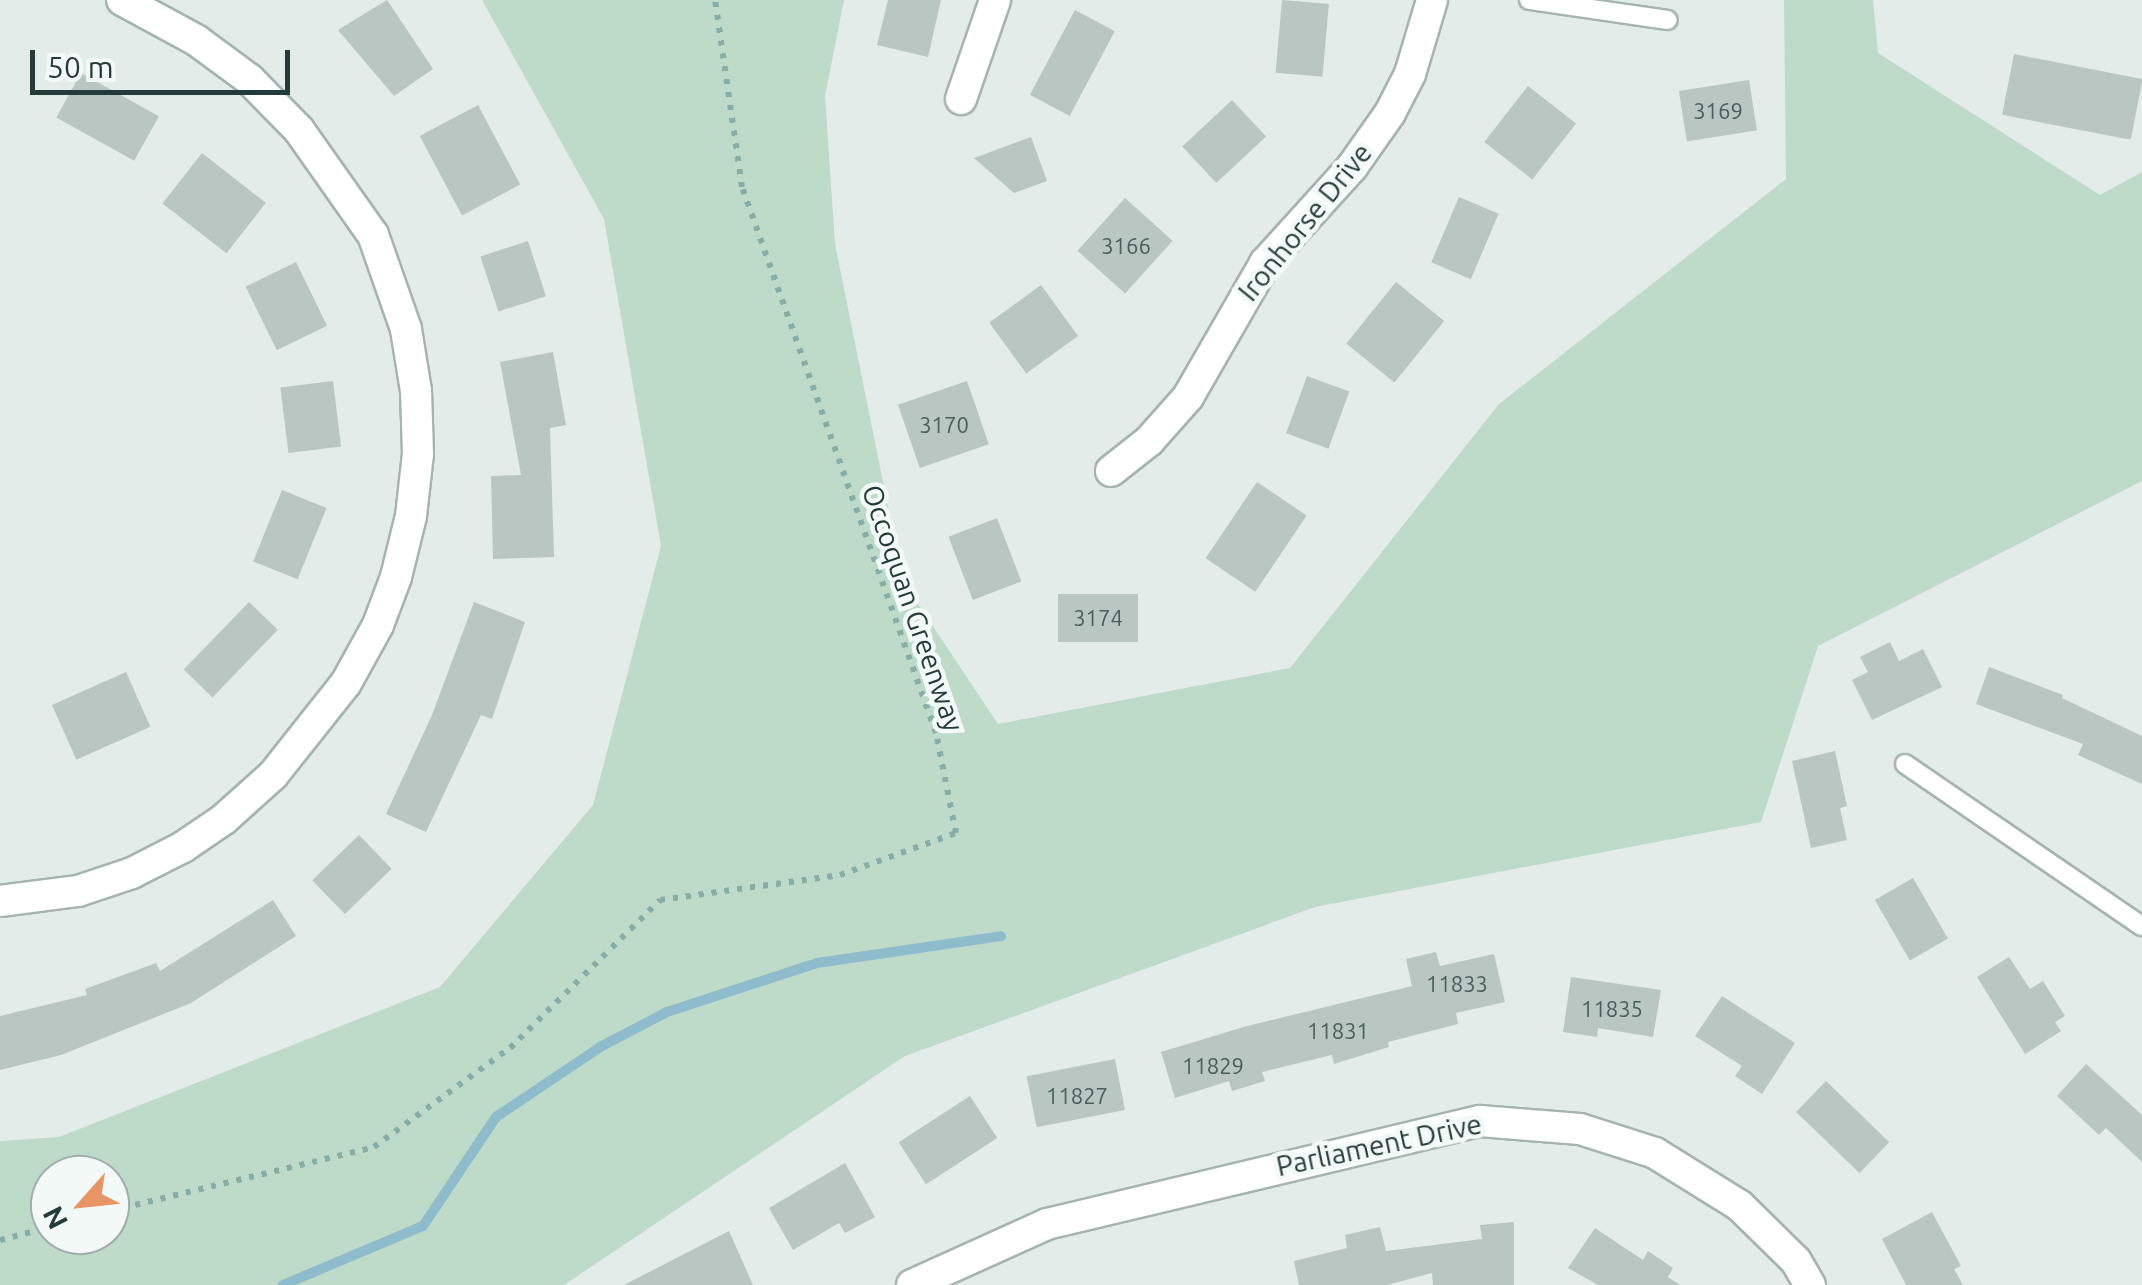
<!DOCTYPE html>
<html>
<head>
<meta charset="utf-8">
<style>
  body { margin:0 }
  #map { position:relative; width:2142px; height:1285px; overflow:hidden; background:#e3ece9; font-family:Ubuntu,sans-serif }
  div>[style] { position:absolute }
  .green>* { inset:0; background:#bedbc9 }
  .stream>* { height:10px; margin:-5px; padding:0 5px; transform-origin:5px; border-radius:5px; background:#8fbccd }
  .building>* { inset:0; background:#b9c6c2; transform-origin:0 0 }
  .path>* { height:6px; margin-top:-3px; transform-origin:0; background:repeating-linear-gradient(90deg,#86ada6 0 5px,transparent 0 13px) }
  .roads { filter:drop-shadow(2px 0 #a6b4b1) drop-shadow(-2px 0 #a6b4b1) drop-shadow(0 2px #a6b4b1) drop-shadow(0 -2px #a6b4b1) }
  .service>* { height:18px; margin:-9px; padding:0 9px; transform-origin:9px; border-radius:9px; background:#fff }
  .minor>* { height:30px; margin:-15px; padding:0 15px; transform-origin:15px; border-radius:15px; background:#fff }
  span { translate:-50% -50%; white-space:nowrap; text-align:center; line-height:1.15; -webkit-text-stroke:9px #f3f9f7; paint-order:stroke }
  .number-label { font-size:22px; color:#495e5b }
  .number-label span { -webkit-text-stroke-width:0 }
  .street-label { font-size:28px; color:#243c39 }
  .north { position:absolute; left:30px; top:1155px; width:100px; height:100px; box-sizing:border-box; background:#f3f9f7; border:2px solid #a0adab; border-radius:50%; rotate:243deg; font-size:28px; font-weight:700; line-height:40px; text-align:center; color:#243c39 }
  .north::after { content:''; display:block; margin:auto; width:35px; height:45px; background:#e89565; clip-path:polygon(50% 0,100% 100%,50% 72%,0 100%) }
  .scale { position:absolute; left:30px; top:50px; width:260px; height:45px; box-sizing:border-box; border:5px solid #243c39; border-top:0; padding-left:12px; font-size:30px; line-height:35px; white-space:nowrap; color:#243c39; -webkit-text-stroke:8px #f3f9f7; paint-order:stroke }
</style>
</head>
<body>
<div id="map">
  <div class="green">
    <div style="clip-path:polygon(evenodd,482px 0,844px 0,825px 96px,835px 244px,903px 581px,998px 724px,1290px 668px,1499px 404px,1786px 179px,1784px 0,1873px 0,1878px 53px,2100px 195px,2142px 172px,2142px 481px,1818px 646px,1761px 822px,1315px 907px,905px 1056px,564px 1285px,0 1285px,0 1141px,59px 1137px,440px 987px,593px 805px,661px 546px,604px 219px,482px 0,50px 1175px,110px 1175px,110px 1235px,50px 1235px,50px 1175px)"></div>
  </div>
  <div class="stream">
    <div style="left:283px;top:1285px;width:152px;rotate:-22.9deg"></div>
    <div style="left:423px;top:1226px;width:131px;rotate:-56.2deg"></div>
    <div style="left:496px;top:1117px;width:125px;rotate:-33.9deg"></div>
    <div style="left:600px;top:1047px;width:76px;rotate:-27.6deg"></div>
    <div style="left:667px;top:1012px;width:158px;rotate:-18.1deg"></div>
    <div style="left:817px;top:963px;width:186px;rotate:-8.3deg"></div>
  </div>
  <div class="building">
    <div style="clip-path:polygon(387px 0,433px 69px,394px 96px,338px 30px)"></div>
    <div style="clip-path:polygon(888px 0,941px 0,928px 57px,877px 45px)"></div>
    <div style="left:1282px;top:0;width:47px;height:73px;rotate:5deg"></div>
    <div style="left:1075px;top:10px;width:45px;height:96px;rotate:28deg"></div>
    <div style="left:2014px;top:54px;width:131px;height:62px;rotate:11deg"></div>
    <div style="left:81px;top:73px;width:89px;height:51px;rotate:29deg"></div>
    <div style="left:1749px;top:80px;width:51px;height:71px;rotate:81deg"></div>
    <div style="left:1528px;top:86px;width:61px;height:71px;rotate:38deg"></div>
    <div style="left:1232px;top:100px;width:50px;height:68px;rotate:47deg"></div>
    <div style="left:478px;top:105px;width:90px;height:66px;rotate:62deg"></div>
    <div style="clip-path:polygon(1031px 137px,1047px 181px,1014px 193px,974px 158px)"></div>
    <div style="left:202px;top:153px;width:81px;height:64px;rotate:38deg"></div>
    <div style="left:1459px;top:197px;width:43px;height:71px;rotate:23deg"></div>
    <div style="left:1125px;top:198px;width:64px;height:71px;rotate:42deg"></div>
    <div style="left:528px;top:241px;width:58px;height:50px;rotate:72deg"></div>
    <div style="left:296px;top:262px;width:71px;height:56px;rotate:64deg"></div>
    <div style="left:1396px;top:282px;width:62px;height:79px;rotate:39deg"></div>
    <div style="left:1041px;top:285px;width:63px;height:64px;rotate:54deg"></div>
    <div style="clip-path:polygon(553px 352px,566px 425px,550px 428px,554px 557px,493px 559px,491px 476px,521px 475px,500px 362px)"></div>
    <div style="left:1307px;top:376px;width:45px;height:61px;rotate:20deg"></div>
    <div style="left:333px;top:381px;width:66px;height:53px;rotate:83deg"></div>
    <div style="left:967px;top:381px;width:67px;height:73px;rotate:71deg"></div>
    <div style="left:1257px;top:482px;width:60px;height:92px;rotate:34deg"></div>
    <div style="left:282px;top:490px;width:48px;height:77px;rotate:22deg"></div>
    <div style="left:997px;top:518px;width:68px;height:52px;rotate:69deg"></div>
    <div style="left:1058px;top:594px;width:80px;height:48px"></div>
    <div style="left:249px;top:602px;width:40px;height:94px;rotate:44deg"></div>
    <div style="clip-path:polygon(474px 602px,525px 622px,492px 719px,481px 715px,426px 832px,386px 814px,432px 715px)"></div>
    <div style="clip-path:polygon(1890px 642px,1899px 661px,1923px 649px,1942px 687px,1872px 720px,1852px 680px,1868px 672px,1860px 657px)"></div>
    <div style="clip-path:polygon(1989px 667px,2063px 695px,2062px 698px,2142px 736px,2142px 784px,2078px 755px,2083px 744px,1976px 704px)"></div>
    <div style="left:126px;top:672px;width:60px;height:81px;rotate:66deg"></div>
    <div style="clip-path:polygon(1835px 751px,1847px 806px,1840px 808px,1847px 840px,1811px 848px,1792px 761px)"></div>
    <div style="left:359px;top:835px;width:47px;height:65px;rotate:46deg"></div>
    <div style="left:1913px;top:878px;width:70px;height:44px;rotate:60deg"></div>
    <div style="clip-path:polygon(273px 900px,296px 936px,191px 1003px,61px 1055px,0 1070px,0 1016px,87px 995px,85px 989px,156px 963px,160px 971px)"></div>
    <div style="clip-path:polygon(1436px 952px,1440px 966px,1494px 954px,1505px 1002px,1456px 1013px,1458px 1024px,1388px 1042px,1389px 1047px,1334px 1064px,1332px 1055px,1262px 1072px,1265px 1081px,1232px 1091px,1229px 1081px,1175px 1098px,1161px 1052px,1247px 1026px,1412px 986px,1406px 959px)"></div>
    <div style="clip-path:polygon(2009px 957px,2030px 989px,2043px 981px,2065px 1016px,2055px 1022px,2061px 1031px,2025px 1054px,1977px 977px)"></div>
    <div style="clip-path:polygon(1571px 977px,1661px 990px,1653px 1037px,1598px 1028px,1597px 1037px,1563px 1032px)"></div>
    <div style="clip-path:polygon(1722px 996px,1795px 1043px,1762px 1094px,1735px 1076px,1742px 1066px,1695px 1036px)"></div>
    <div style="left:1115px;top:1059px;width:52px;height:90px;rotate:79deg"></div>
    <div style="clip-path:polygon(2086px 1064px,2142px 1115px,2142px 1162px,2106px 1128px,2099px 1135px,2057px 1096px)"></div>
    <div style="left:1826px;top:1081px;width:88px;height:43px;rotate:44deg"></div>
    <div style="left:970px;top:1096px;width:50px;height:85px;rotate:57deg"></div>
    <div style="clip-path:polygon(845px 1163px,875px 1217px,845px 1233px,839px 1223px,793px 1250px,769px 1208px)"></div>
    <div style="clip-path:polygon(1932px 1212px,1961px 1266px,1954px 1269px,1963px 1285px,1906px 1285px,1882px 1239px)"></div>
    <div style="clip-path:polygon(1514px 1222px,1514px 1285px,1433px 1285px,1432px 1273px,1387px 1285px,1299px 1285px,1294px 1261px,1347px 1248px,1345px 1235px,1380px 1227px,1386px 1251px,1482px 1239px,1480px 1225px)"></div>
    <div style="clip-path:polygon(1595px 1228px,1643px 1260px,1648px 1251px,1673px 1268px,1668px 1277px,1680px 1285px,1598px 1285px,1568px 1268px)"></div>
    <div style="clip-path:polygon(729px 1231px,753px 1285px,624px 1285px)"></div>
  </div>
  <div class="path">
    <div style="left:110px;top:1211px;width:272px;rotate:-13.6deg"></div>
    <div style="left:374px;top:1147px;width:168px;rotate:-36.1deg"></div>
    <div style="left:510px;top:1048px;width:211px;rotate:-44.6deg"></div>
    <div style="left:660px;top:900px;width:182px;rotate:-7.9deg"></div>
    <div style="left:840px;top:875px;width:123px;rotate:-19.9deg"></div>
    <div style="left:956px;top:833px;width:102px;rotate:-101.3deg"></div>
    <div style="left:936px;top:733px;width:579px;rotate:-109.56deg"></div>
    <div style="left:742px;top:187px;width:189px;rotate:-98.2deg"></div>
    <div style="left:0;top:1240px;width:52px;rotate:-14.6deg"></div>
  </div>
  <div class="roads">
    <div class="service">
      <div style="left:1529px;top:0;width:140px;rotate:8.2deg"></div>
      <div style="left:1905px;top:764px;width:287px;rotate:34.4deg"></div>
    </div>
    <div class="minor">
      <div style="left:961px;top:99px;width:105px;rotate:-71deg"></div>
      <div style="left:1111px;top:471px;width:48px;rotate:-38.3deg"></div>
      <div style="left:1149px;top:441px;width:59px;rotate:-48.4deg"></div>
      <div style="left:1188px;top:397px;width:155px;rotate:-60.1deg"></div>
      <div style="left:1265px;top:263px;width:130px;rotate:-47.8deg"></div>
      <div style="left:1352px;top:167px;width:66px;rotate:-54.9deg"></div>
      <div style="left:1390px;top:113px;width:44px;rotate:-62.9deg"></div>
      <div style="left:1410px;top:74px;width:77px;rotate:-73.4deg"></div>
      <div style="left:0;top:901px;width:79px;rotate:-7.3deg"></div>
      <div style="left:78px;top:891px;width:57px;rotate:-18.4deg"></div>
      <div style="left:132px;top:873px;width:57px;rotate:-27deg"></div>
      <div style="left:183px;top:847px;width:50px;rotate:-34.3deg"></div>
      <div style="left:224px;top:819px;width:66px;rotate:-41.9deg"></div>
      <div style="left:273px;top:775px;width:117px;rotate:-51.6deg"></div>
      <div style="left:346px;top:683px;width:66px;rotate:-61.1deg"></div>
      <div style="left:378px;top:625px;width:51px;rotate:-69.4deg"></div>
      <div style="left:396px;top:577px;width:63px;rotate:-76.2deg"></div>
      <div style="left:411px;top:516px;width:62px;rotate:-83.6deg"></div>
      <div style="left:418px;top:454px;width:63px;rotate:-91.8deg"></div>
      <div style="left:416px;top:391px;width:63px;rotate:-99.2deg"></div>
      <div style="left:406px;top:329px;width:100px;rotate:-109.3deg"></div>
      <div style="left:373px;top:235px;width:128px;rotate:-125.2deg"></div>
      <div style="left:299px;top:130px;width:71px;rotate:-134.4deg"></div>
      <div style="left:249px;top:79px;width:66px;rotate:-143.7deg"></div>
      <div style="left:196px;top:40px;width:84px;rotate:-151.6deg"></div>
      <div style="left:912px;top:1285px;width:148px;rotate:-24.3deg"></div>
      <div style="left:1047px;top:1224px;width:445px;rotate:-13.4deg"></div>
      <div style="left:1480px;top:1121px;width:100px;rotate:4.6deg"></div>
      <div style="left:1580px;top:1129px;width:79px;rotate:17.7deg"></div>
      <div style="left:1655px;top:1153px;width:100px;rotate:31.9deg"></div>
      <div style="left:1740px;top:1206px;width:78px;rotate:44.5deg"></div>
      <div style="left:1796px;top:1261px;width:28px;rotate:60deg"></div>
    </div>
  </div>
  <div class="number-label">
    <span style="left:1718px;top:111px">3169</span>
    <span style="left:1126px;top:246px">3166</span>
    <span style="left:944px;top:425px">3170</span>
    <span style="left:1098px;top:618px">3174</span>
    <span style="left:1457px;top:984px">11833</span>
    <span style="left:1612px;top:1009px">11835</span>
    <span style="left:1338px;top:1031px">11831</span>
    <span style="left:1213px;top:1066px">11829</span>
    <span style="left:1077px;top:1096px">11827</span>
  </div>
  <div class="street-label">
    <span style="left:1305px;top:222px;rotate:-51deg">Ironhorse Drive</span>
    <span style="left:913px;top:608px;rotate:71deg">Occoquan Greenway</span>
    <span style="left:1379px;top:1145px;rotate:-12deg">Parliament Drive</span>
  </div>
  <div class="north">N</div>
  <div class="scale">50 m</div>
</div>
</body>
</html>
